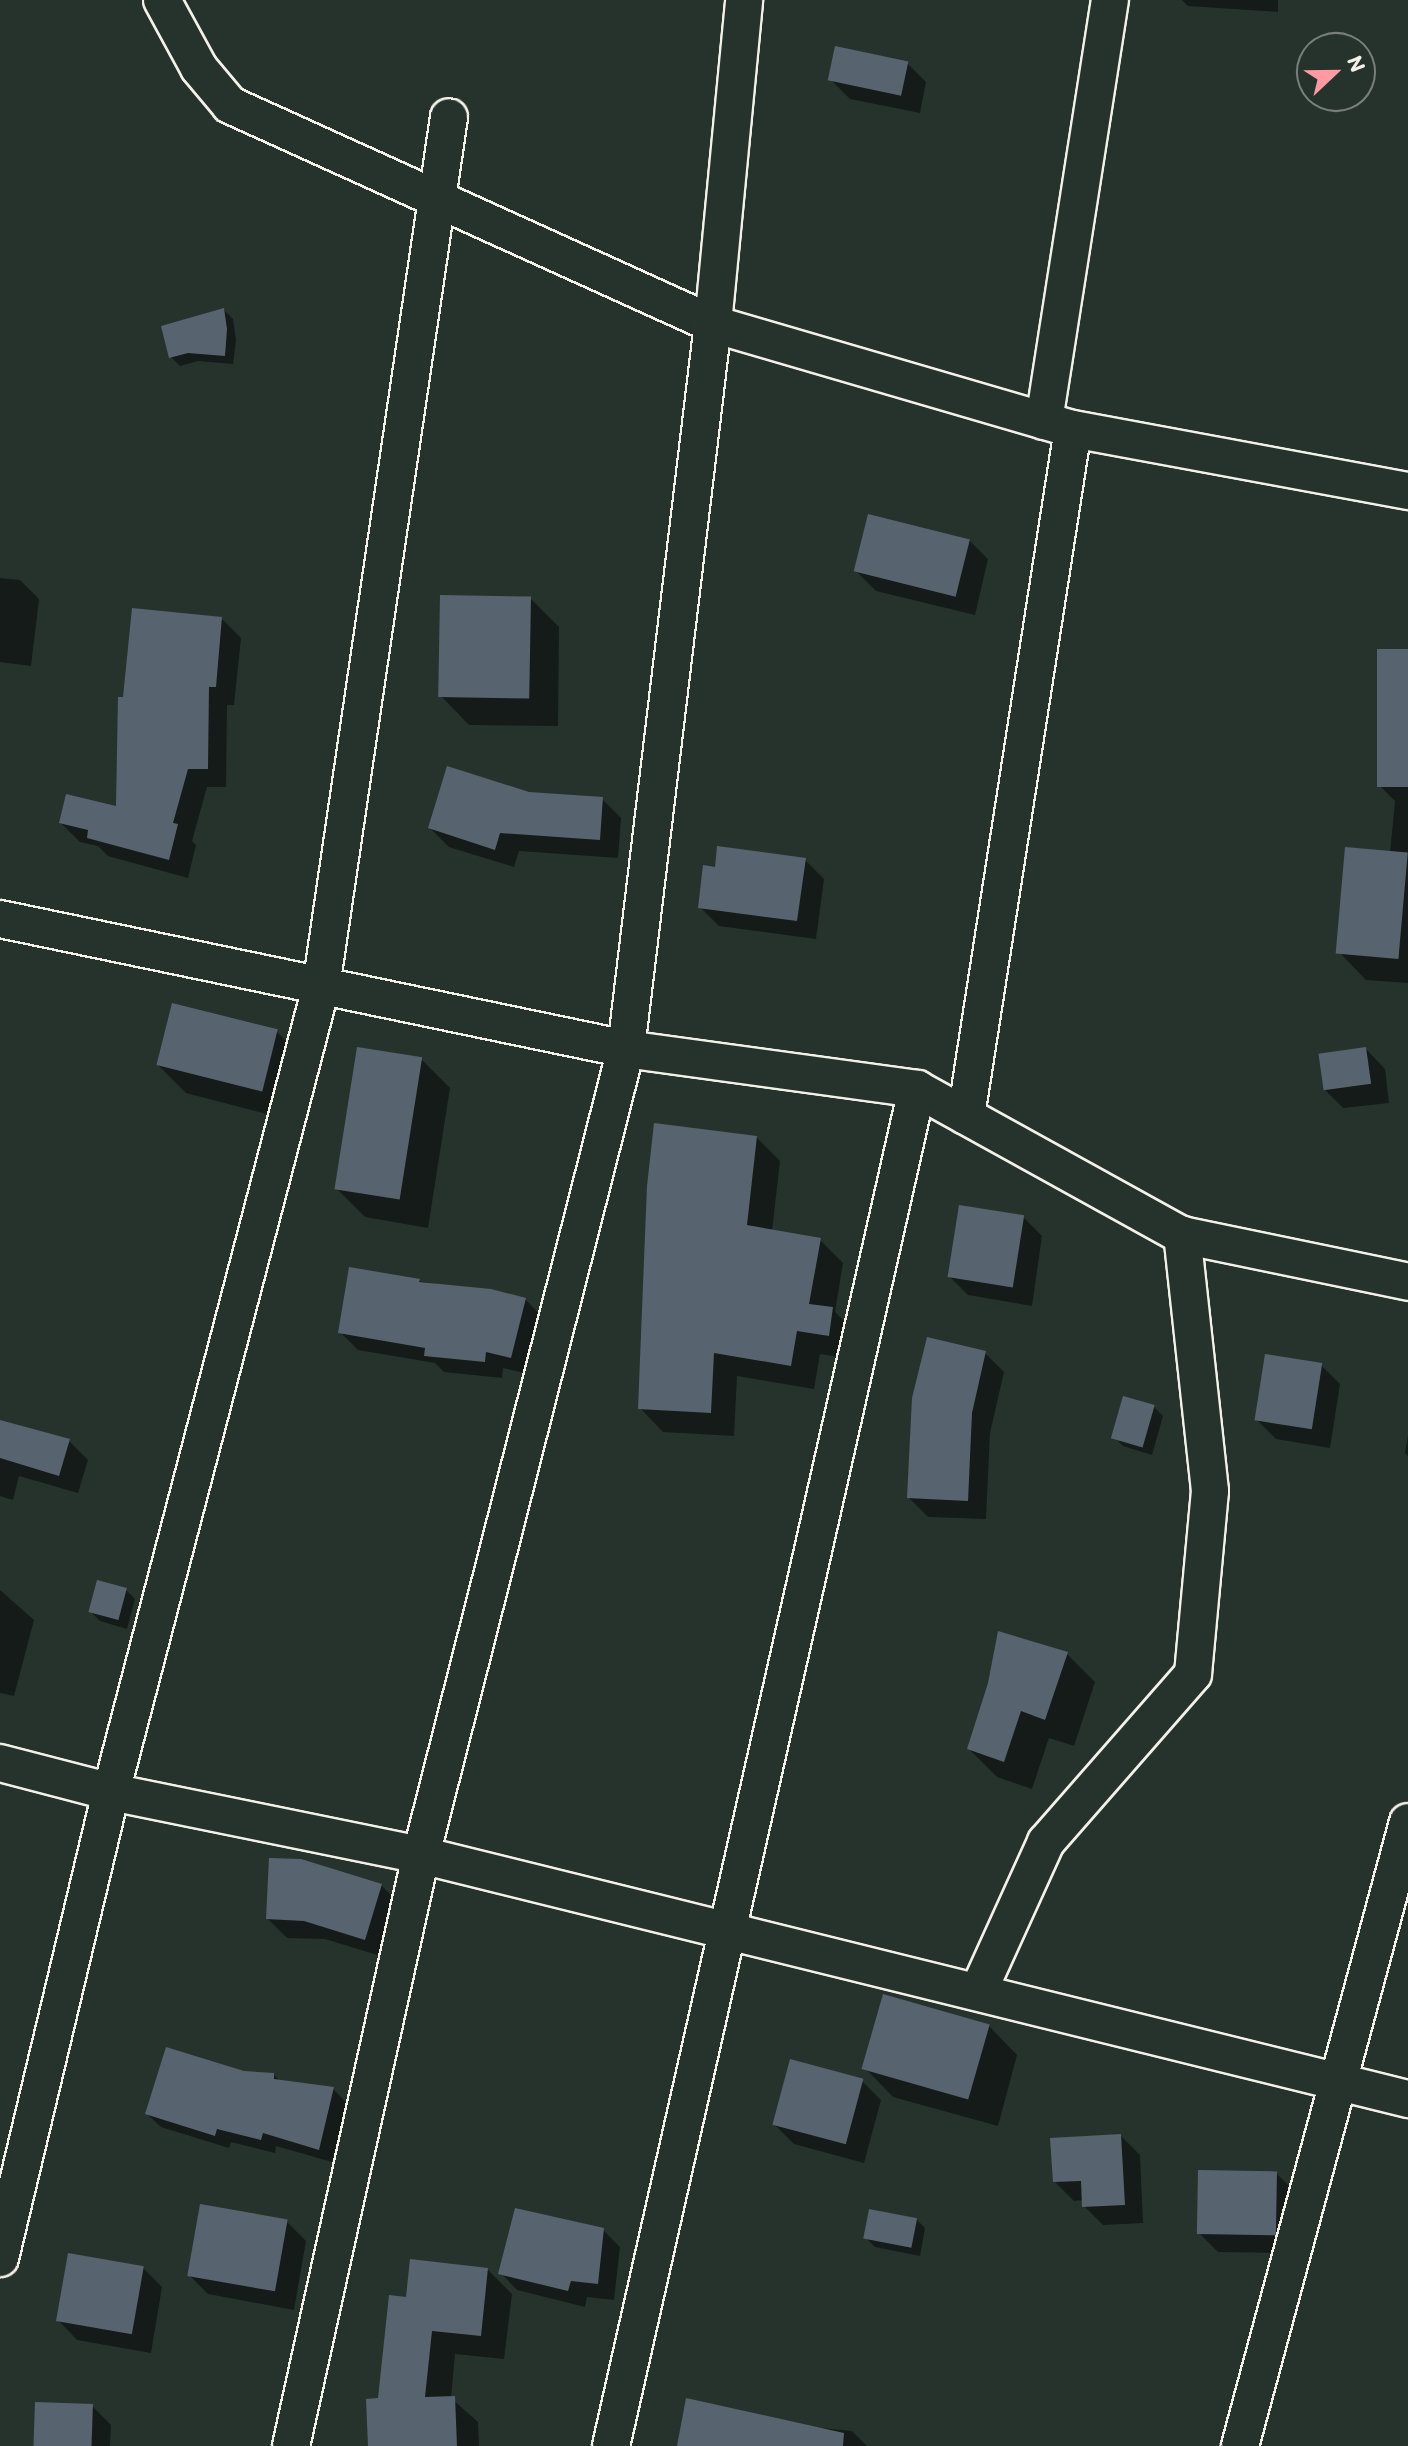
<!DOCTYPE html>
<html>
<head>
<meta charset="utf-8">
<style>
  body { margin:0 }
  #map { position:relative; width:1408px; height:2446px; overflow:hidden; background:#26332d; font-family:Itim,sans-serif }
  div>[style] { position:absolute }
  .shadow>* { inset:0; background:#0007 }
  .building>* { inset:0; background:#586370; transform-origin:0 0 }
  .roads { filter:drop-shadow(2px 0 #f4f1e8) drop-shadow(-2px 0 #f4f1e8) drop-shadow(0 2px #f4f1e8) drop-shadow(0 -2px #f4f1e8) }
  .street>* { height:36px; margin:-18px; padding:0 18px; transform-origin:18px; border-radius:18px; background:#26332d }
  span { translate:-50% -50%; white-space:nowrap; text-align:center; line-height:1.15; -webkit-text-stroke:6px #26332d; paint-order:stroke }
  .north { position:absolute; left:1296px; top:32px; width:80px; height:80px; box-sizing:border-box; background:#26332d; border:2px solid #787f78; border-radius:50%; rotate:68deg; font-size:22px; font-weight:700; line-height:32px; text-align:center; color:#f4f1e8 }
  .north::after { content:''; display:block; margin:auto; width:28px; height:36px; background:#ff9aa2; clip-path:polygon(50% 0,100% 100%,50% 72%,0 100%) }
</style>
</head>
<body>
<div id="map">
  <div class="shadow">
    <div style="clip-path:polygon(1182px 0,1278px 0,1278px 12px,1188px 6px)"></div>
    <div style="clip-path:polygon(907px 63px,926px 82px,920px 113px,850px 99px,831px 80px)"></div>
    <div style="clip-path:polygon(224px 310px,233px 319px,236px 340px,233px 364px,198px 361px,180px 366px,171px 357px)"></div>
    <div style="clip-path:polygon(969px 540px,988px 559px,975px 615px,876px 591px,857px 572px)"></div>
    <div style="clip-path:polygon(0 578px,20px 580px,39px 599px,31px 666px,0 662px)"></div>
    <div style="clip-path:polygon(530px 598px,559px 627px,558px 726px,469px 725px,441px 696px)"></div>
    <div style="clip-path:polygon(222px 619px,241px 638px,234px 705px,227px 705px,226px 787px,207px 787px,192px 841px,196px 845px,188px 878px,108px 856px,98px 846px,80px 842px,61px 823px,118px 808px)"></div>
    <div style="clip-path:polygon(1408px 651px,1408px 983px,1366px 980px,1340px 953px,1390px 853px,1395px 801px,1380px 786px)"></div>
    <div style="clip-path:polygon(528px 793px,602px 799px,621px 818px,618px 858px,519px 851px,514px 867px,449px 847px,430px 828px)"></div>
    <div style="clip-path:polygon(805px 860px,824px 879px,816px 939px,719px 926px,700px 907px,717px 869px)"></div>
    <div style="clip-path:polygon(277px 1032px,305px 1060px,290px 1120px,186px 1093px,158px 1065px)"></div>
    <div style="clip-path:polygon(1366px 1049px,1385px 1069px,1389px 1103px,1343px 1108px,1324px 1089px)"></div>
    <div style="clip-path:polygon(421px 1059px,450px 1088px,428px 1228px,365px 1217px,337px 1189px)"></div>
    <div style="clip-path:polygon(756px 1137px,780px 1161px,772px 1231px,820px 1240px,843px 1263px,835px 1312px,856px 1333px,852px 1359px,820px 1354px,814px 1389px,737px 1376px,734px 1436px,663px 1432px,640px 1408px)"></div>
    <div style="clip-path:polygon(1023px 1217px,1042px 1236px,1032px 1306px,968px 1295px,949px 1276px)"></div>
    <div style="clip-path:polygon(419px 1281px,525px 1299px,542px 1317px,529px 1374px,503px 1368px,502px 1378px,444px 1372px,435px 1363px,358px 1350px,340px 1332px)"></div>
    <div style="clip-path:polygon(985px 1353px,1004px 1372px,990px 1433px,986px 1519px,928px 1517px,909px 1498px)"></div>
    <div style="clip-path:polygon(1321px 1365px,1340px 1384px,1330px 1448px,1276px 1439px,1257px 1420px)"></div>
    <div style="clip-path:polygon(1154px 1407px,1163px 1416px,1152px 1455px,1123px 1446px,1114px 1437px)"></div>
    <div style="clip-path:polygon(0 1422px,69px 1441px,88px 1460px,78px 1493px,19px 1476px,13px 1500px,0 1496px)"></div>
    <div style="clip-path:polygon(1408px 1435px,1408px 1456px,1405px 1453px)"></div>
    <div style="clip-path:polygon(0 1590px,34px 1620px,14px 1696px,0 1693px)"></div>
    <div style="clip-path:polygon(126px 1590px,135px 1599px,127px 1629px,100px 1621px,91px 1612px)"></div>
    <div style="clip-path:polygon(1067px 1654px,1095px 1682px,1074px 1746px,1049px 1738px,1032px 1789px,997px 1777px,969px 1749px)"></div>
    <div style="clip-path:polygon(381px 1885px,400px 1904px,384px 1957px,325px 1939px,287px 1938px,268px 1919px)"></div>
    <div style="clip-path:polygon(989px 2026px,1017px 2055px,998px 2126px,893px 2097px,865px 2068px)"></div>
    <div style="clip-path:polygon(244px 2073px,274px 2075px,281px 2082px,333px 2089px,347px 2103px,332px 2162px,276px 2146px,275px 2153px,231px 2142px,229px 2148px,161px 2127px,147px 2114px)"></div>
    <div style="clip-path:polygon(862px 2081px,881px 2100px,864px 2163px,794px 2144px,775px 2125px)"></div>
    <div style="clip-path:polygon(1121px 2136px,1140px 2155px,1143px 2223px,1103px 2225px,1084px 2206px,1084px 2200px,1074px 2201px,1055px 2182px)"></div>
    <div style="clip-path:polygon(1276px 2173px,1295px 2192px,1293px 2253px,1218px 2252px,1199px 2233px)"></div>
    <div style="clip-path:polygon(916px 2219px,925px 2228px,920px 2256px,875px 2247px,866px 2238px)"></div>
    <div style="clip-path:polygon(287px 2222px,306px 2241px,294px 2310px,208px 2294px,189px 2275px)"></div>
    <div style="clip-path:polygon(603px 2230px,620px 2247px,614px 2300px,587px 2297px,585px 2307px,517px 2290px,501px 2273px)"></div>
    <div style="clip-path:polygon(143px 2268px,162px 2287px,151px 2353px,77px 2340px,58px 2320px)"></div>
    <div style="clip-path:polygon(488px 2270px,512px 2294px,504px 2359px,455px 2354px,451px 2398px,478px 2422px,479px 2446px,370px 2446px,407px 2299px)"></div>
    <div style="clip-path:polygon(92px 2406px,111px 2425px,110px 2446px,36px 2446px)"></div>
    <div style="clip-path:polygon(804px 2426px,852px 2431px,867px 2446px,679px 2446px)"></div>
  </div>
  <div class="building">
    <div style="left:835px;top:46px;width:75px;height:35px;rotate:12deg"></div>
    <div style="clip-path:polygon(224px 308px,227px 329px,225px 356px,188px 353px,169px 358px,161px 326px)"></div>
    <div style="left:868px;top:514px;width:105px;height:59px;rotate:14deg"></div>
    <div style="left:440px;top:595px;width:91px;height:102px;rotate:1deg"></div>
    <div style="clip-path:polygon(132px 608px,222px 617px,216px 687px,209px 687px,208px 769px,188px 769px,173px 823px,178px 824px,169px 860px,87px 838px,88px 830px,59px 823px,66px 794px,116px 806px,118px 697px,123px 697px)"></div>
    <div style="left:1377px;top:649px;width:31px;height:138px"></div>
    <div style="clip-path:polygon(447px 766px,529px 792px,603px 797px,600px 840px,500px 833px,495px 850px,428px 828px)"></div>
    <div style="clip-path:polygon(717px 846px,806px 858px,797px 921px,698px 908px,703px 865px,715px 867px)"></div>
    <div style="left:1345px;top:847px;width:63px;height:107px;rotate:5deg"></div>
    <div style="left:172px;top:1003px;width:109px;height:64px;rotate:14deg"></div>
    <div style="left:357px;top:1047px;width:66px;height:144px;rotate:9deg"></div>
    <div style="left:1366px;top:1047px;width:37px;height:48px;rotate:82deg"></div>
    <div style="clip-path:polygon(654px 1123px,757px 1136px,747px 1225px,821px 1238px,809px 1304px,833px 1307px,829px 1336px,797px 1331px,791px 1366px,714px 1353px,711px 1413px,638px 1409px,647px 1186px)"></div>
    <div style="left:959px;top:1205px;width:66px;height:73px;rotate:9deg"></div>
    <div style="clip-path:polygon(349px 1267px,420px 1279px,419px 1282px,491px 1289px,526px 1298px,511px 1358px,486px 1352px,485px 1362px,424px 1356px,425px 1348px,338px 1333px)"></div>
    <div style="clip-path:polygon(927px 1337px,986px 1351px,972px 1413px,968px 1501px,907px 1498px,912px 1398px)"></div>
    <div style="left:1265px;top:1354px;width:58px;height:67px;rotate:9deg"></div>
    <div style="left:1123px;top:1396px;width:33px;height:44px;rotate:16deg"></div>
    <div style="clip-path:polygon(0 1420px,70px 1439px,59px 1476px,0 1458px)"></div>
    <div style="left:97px;top:1580px;width:31px;height:33px;rotate:15deg"></div>
    <div style="clip-path:polygon(998px 1631px,1068px 1652px,1045px 1720px,1021px 1711px,1004px 1762px,967px 1749px,988px 1683px)"></div>
    <div style="clip-path:polygon(269px 1858px,301px 1859px,382px 1884px,365px 1940px,304px 1921px,266px 1919px)"></div>
    <div style="left:883px;top:1994px;width:111px;height:78px;rotate:16deg"></div>
    <div style="clip-path:polygon(166px 2047px,244px 2071px,274px 2073px,274px 2079px,334px 2087px,319px 2150px,263px 2133px,261px 2140px,217px 2129px,215px 2136px,145px 2114px)"></div>
    <div style="left:790px;top:2059px;width:76px;height:68px;rotate:15deg"></div>
    <div style="clip-path:polygon(1121px 2134px,1125px 2205px,1082px 2207px,1081px 2181px,1053px 2182px,1050px 2138px)"></div>
    <div style="left:1198px;top:2170px;width:79px;height:64px;rotate:1deg"></div>
    <div style="left:200px;top:2204px;width:89px;height:73px;rotate:10deg"></div>
    <div style="clip-path:polygon(515px 2208px,604px 2228px,598px 2284px,571px 2281px,568px 2291px,498px 2274px)"></div>
    <div style="left:869px;top:2209px;width:49px;height:30px;rotate:11deg"></div>
    <div style="left:68px;top:2253px;width:77px;height:69px;rotate:10deg"></div>
    <div style="clip-path:polygon(410px 2259px,488px 2268px,481px 2336px,432px 2331px,425px 2397px,455px 2396px,457px 2446px,368px 2446px,366px 2399px,378px 2398px,389px 2295px,406px 2297px)"></div>
    <div style="clip-path:polygon(686px 2398px,844px 2433px,843px 2446px,677px 2446px)"></div>
    <div style="left:35px;top:2402px;width:58px;height:44px;rotate:2deg"></div>
  </div>
  <div class="roads">
    <div class="street">
      <div style="left:162px;top:0;width:77px;rotate:61.4deg"></div>
      <div style="left:199px;top:68px;width:48px;rotate:50deg"></div>
      <div style="left:230px;top:105px;width:530px;rotate:24.39deg"></div>
      <div style="left:713px;top:324px;width:375px;rotate:16.3deg"></div>
      <div style="left:1073px;top:429px;width:341px;rotate:10.5deg"></div>
      <div style="left:1044px;top:421px;width:426px;rotate:-81.1deg"></div>
      <div style="left:0;top:919px;width:639px;rotate:11.73deg"></div>
      <div style="left:626px;top:1049px;width:294px;rotate:7.8deg"></div>
      <div style="left:917px;top:1089px;width:303px;rotate:28.9deg"></div>
      <div style="left:1182px;top:1235px;width:231px;rotate:11.7deg"></div>
      <div style="left:966px;top:1116px;width:695px;rotate:-81.15deg"></div>
      <div style="left:0;top:1763px;width:115px;rotate:14.6deg"></div>
      <div style="left:111px;top:1792px;width:316px;rotate:11.5deg"></div>
      <div style="left:421px;top:1855px;width:1017px;rotate:13.89deg"></div>
      <div style="left:978px;top:1992px;width:165px;rotate:-65.6deg"></div>
      <div style="left:1046px;top:1842px;width:223px;rotate:-48.8deg"></div>
      <div style="left:1193px;top:1674px;width:184px;rotate:-84.7deg"></div>
      <div style="left:1210px;top:1491px;width:258px;rotate:-96.2deg"></div>
      <div style="left:0;top:2258px;width:479px;rotate:-76.6deg"></div>
      <div style="left:111px;top:1792px;width:832px;rotate:-75.38deg"></div>
      <div style="left:321px;top:987px;width:879px;rotate:-81.63deg"></div>
      <div style="left:291px;top:2446px;width:605px;rotate:-77.59deg"></div>
      <div style="left:421px;top:1855px;width:832px;rotate:-75.73deg"></div>
      <div style="left:626px;top:1049px;width:730px;rotate:-83.16deg"></div>
      <div style="left:713px;top:324px;width:325px;rotate:-84.5deg"></div>
      <div style="left:611px;top:2446px;width:1391px;rotate:-77.29deg"></div>
      <div style="left:1240px;top:2446px;width:646px;rotate:-74.93deg"></div>
    </div>
  </div>
  <div class="north">N</div>
</div>
</body>
</html>
